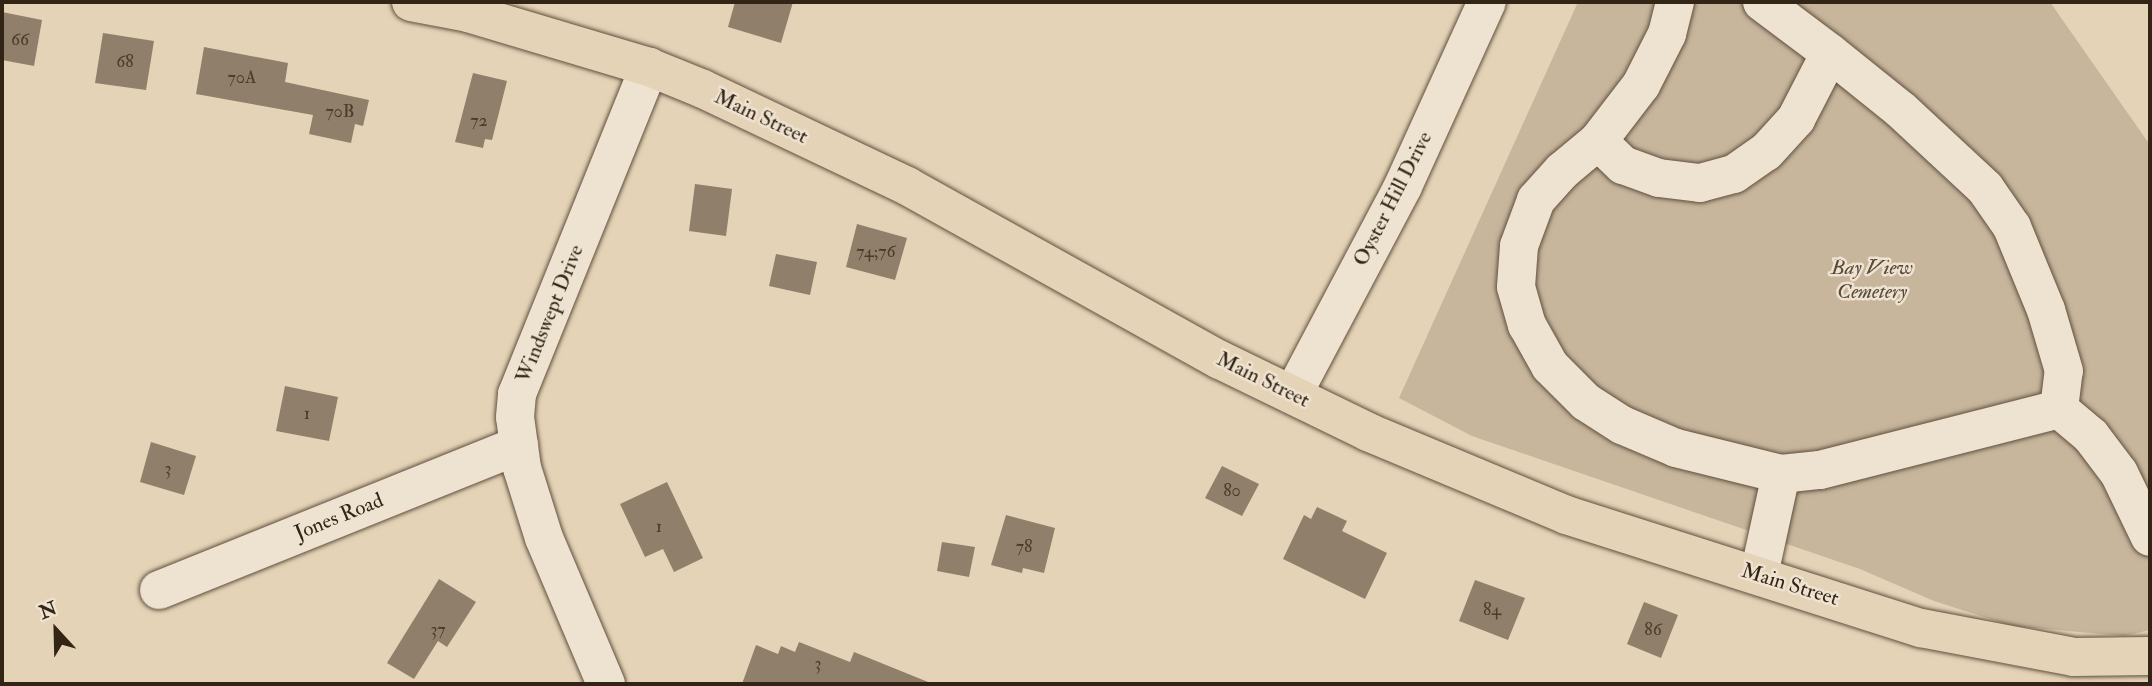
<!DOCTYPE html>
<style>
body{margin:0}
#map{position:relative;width:2152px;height:686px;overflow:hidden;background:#e5d3b7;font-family:"IM FELL Double Pica",serif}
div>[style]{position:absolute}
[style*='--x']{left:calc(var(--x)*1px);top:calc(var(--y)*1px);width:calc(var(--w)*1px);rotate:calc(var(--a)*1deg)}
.green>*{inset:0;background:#c7b59c}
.building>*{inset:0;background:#907f6a}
.roads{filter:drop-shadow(0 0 2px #60503e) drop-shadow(0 0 2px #60503e)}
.minor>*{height:38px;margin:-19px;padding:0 19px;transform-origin:19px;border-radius:19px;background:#eee2d0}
.major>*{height:38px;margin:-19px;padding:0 19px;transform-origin:19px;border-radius:19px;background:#e5d3b7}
span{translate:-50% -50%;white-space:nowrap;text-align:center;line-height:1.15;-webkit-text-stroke:5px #eee2d0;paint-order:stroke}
.number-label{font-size:18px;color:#4a3c2b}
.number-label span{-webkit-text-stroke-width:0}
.street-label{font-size:21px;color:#332516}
.park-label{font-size:21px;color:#584938;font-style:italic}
.frame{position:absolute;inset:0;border:4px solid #332516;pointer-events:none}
.north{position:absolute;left:21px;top:595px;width:70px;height:70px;-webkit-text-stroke:5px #eee2d0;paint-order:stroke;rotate:338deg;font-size:19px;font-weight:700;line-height:28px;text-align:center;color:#332516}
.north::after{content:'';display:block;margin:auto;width:24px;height:32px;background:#332516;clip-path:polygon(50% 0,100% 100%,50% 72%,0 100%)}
</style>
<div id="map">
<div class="green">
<i style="clip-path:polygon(1578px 2px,2050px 2px,2150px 145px,2150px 630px,2124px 636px,2012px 626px,1934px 601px,1860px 569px,1472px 436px,1399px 398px)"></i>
</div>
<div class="building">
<i style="clip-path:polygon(735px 2px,793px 2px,781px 43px,728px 27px)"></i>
<i style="clip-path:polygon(2px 12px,42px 20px,34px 66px,2px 60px)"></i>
<i style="clip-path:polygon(103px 33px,154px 41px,146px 90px,95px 83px)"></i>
<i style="clip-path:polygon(204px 47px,288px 63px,285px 82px,369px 100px,363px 126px,355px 124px,351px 143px,309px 134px,313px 115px,196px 94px)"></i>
<i style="clip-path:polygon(473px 73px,507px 81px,492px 140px,485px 139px,483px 148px,455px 142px)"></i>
<i style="clip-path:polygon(695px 184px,732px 189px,726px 236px,689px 231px)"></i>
<i style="clip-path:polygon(857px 224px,907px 238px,895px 280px,846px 267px)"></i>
<i style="clip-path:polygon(776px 254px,817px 262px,810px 295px,769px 286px)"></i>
<i style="clip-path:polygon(285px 386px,338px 397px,329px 441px,276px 431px)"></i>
<i style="clip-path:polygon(151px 442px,196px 456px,184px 495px,140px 482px)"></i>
<i style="clip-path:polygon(1222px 466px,1259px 484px,1242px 516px,1205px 498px)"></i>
<i style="clip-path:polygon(667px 482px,703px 558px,674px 572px,663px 549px,645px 557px,620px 504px)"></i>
<i style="clip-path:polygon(1317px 507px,1347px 521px,1342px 531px,1387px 553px,1365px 599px,1283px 559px,1304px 515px,1311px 519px)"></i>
<i style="clip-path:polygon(1006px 515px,1055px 528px,1044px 573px,1023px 568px,1022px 573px,991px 565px)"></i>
<i style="clip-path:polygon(942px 542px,975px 547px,969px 577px,937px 571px)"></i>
<i style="clip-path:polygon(439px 579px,476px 602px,447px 647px,438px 641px,414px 679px,387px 663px)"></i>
<i style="clip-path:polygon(1475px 580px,1525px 598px,1508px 640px,1459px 621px)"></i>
<i style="clip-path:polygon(1644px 602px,1678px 615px,1661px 658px,1627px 644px)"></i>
<i style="clip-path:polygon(799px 642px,850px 662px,854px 652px,933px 684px,742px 684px,756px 645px,778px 654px,781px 646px,795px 652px)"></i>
</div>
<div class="roads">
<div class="minor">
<i style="--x:1675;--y:2;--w:33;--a:104"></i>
<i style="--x:1667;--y:34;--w:57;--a:117"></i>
<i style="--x:1641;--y:85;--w:71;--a:127.5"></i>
<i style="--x:1598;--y:141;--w:47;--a:140.2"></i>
<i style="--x:1562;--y:171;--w:39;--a:132"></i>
<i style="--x:1536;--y:200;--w:49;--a:110.3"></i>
<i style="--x:1519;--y:246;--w:41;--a:94.2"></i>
<i style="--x:1516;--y:287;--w:40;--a:74"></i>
<i style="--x:1527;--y:325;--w:47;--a:60.7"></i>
<i style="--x:1550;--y:366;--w:51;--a:45"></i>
<i style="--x:1586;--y:402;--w:43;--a:32.6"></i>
<i style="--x:1622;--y:425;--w:59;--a:23.1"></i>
<i style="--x:1676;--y:448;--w:108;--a:13.9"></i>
<i style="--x:1781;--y:474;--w:103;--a:102.3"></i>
<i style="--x:1598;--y:141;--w:35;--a:44"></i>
<i style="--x:1623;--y:165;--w:38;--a:20"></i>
<i style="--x:1659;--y:178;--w:41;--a:7"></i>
<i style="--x:1700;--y:183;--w:35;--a:-15"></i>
<i style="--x:1734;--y:174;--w:39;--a:-35"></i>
<i style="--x:1766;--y:152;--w:45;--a:-47.7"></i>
<i style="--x:1796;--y:119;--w:74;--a:-62.7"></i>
<i style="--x:1830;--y:53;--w:85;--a:-143.1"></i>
<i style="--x:1293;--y:394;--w:235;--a:-62.1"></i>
<i style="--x:1403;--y:186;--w:202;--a:-65.5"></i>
<i style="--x:2059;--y:409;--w:42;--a:40.2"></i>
<i style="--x:2091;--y:436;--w:46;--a:52.9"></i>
<i style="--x:2119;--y:473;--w:71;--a:64.2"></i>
<i style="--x:1781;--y:474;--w:39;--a:-6"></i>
<i style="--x:1820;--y:470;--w:247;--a:-14.3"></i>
<i style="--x:2059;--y:409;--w:38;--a:-83"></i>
<i style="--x:2064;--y:371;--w:64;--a:-106.4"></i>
<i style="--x:2046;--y:310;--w:90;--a:-112.3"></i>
<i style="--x:2012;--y:227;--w:47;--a:-124.7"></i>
<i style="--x:1985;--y:188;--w:115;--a:-137.1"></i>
<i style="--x:1901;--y:110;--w:91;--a:-141.2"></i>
<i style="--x:159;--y:590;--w:388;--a:-21.9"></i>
<i style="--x:606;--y:684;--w:159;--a:-113"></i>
<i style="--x:544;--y:538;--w:73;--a:-107.4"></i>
<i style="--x:522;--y:468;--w:51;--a:-97.8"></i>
<i style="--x:515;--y:417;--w:23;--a:-85"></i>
<i style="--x:517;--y:394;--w:353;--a:-68"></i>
</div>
<div class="major">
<i style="--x:411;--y:2;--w:58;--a:10.9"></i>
<i style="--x:468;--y:13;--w:189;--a:16.6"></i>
<i style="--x:649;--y:67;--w:58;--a:22.2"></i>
<i style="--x:703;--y:89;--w:226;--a:25.4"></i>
<i style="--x:907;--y:186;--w:358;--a:29.1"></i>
<i style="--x:1220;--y:360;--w:165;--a:25.9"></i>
<i style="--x:1368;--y:432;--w:215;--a:22.7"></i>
<i style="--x:1566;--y:515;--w:373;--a:17.7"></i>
<i style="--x:1921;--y:628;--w:156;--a:10.7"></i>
<i style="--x:2074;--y:657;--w:76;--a:-0.8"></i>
</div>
</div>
<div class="number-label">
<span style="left:20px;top:40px">66</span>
<span style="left:125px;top:62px">68</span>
<span style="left:242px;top:78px">70A</span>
<span style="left:340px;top:112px">70B</span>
<span style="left:479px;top:121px">72</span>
<span style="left:876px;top:252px">74;76</span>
<span style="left:307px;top:414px">1</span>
<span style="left:168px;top:469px">3</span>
<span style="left:1232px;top:491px">80</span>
<span style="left:659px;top:527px">1</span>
<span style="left:1024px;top:547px">78</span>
<span style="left:1492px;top:610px">84</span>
<span style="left:438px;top:630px">37</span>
<span style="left:1653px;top:630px">86</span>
<span style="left:818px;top:664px">3</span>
</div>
<div class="street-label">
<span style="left:761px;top:117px;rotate:25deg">Main Street</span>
<span style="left:1393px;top:199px;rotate:-63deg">Oyster Hill Drive</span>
<span style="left:550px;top:314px;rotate:-68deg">Windswept Drive</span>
<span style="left:1263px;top:380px;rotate:26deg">Main Street</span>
<span style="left:339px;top:517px;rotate:-22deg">Jones Road</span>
<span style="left:1790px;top:585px;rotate:17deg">Main Street</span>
</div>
<div class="park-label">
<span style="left:1872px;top:280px">Bay View<br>Cemetery</span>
</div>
<div class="frame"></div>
<div class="north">N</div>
</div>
